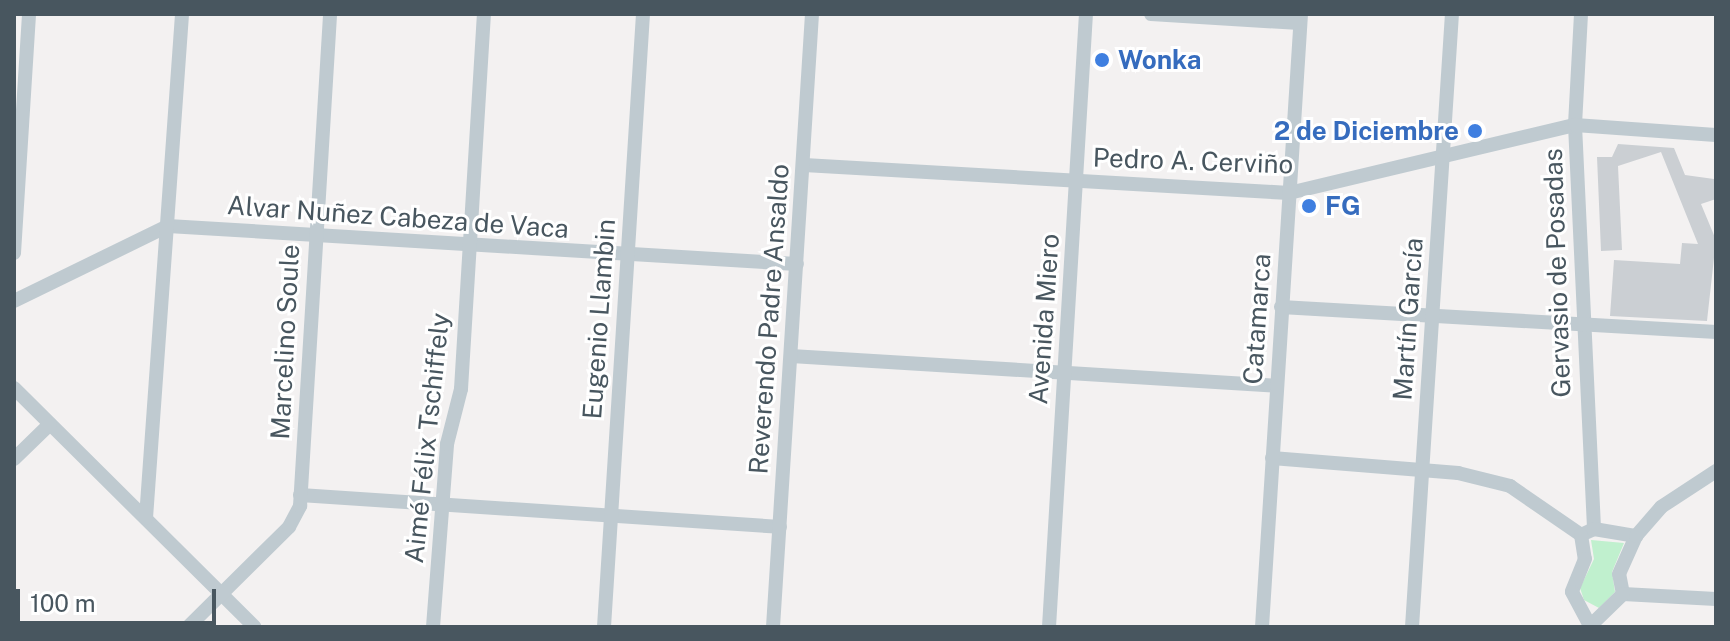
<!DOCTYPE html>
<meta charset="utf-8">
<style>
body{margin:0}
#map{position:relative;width:1730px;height:641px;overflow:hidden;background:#f3f1f1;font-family:"Public Sans",sans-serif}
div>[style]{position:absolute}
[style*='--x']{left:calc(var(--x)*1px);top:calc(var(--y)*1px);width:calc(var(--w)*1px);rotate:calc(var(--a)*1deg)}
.green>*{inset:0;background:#c0f0ce}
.building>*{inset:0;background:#cbcfd3}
.street>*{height:14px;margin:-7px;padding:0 7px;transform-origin:7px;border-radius:7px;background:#bfcad0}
.dots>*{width:22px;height:22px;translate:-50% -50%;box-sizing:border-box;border:4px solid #fff;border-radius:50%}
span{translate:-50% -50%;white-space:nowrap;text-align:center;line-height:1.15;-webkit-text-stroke:6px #fff;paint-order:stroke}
.shop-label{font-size:26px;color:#366cbe;font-weight:700}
.left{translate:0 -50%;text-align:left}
.right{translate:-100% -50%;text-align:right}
.street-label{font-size:26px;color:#48565f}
.frame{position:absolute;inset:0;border:16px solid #48565f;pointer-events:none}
.scale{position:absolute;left:16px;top:589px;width:200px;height:36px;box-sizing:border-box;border:4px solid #48565f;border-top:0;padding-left:10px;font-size:24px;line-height:28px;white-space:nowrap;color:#48565f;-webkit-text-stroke:6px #fff;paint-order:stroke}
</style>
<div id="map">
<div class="green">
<i style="clip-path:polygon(1591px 540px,1624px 543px,1612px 572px,1615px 592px,1599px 608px,1584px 600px,1580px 588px,1594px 559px)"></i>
</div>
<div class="building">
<i style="clip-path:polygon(1618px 144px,1674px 148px,1685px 175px,1714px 179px,1716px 199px,1701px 204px,1716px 240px,1707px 321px,1610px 316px,1614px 260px,1680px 264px,1682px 243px,1698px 244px,1661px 152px,1618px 166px,1622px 250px,1601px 251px,1597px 157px,1612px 157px)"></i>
</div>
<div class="street">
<i style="--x:1151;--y:14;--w:149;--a:3.5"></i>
<i style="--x:1581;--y:14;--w:111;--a:93.1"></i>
<i style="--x:1575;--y:125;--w:404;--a:87.3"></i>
<i style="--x:804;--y:165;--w:486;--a:3.3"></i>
<i style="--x:1289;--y:193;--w:294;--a:-13.4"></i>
<i style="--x:1575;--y:125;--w:141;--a:4.1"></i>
<i style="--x:14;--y:253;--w:239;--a:-86.4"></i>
<i style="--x:14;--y:301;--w:171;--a:-26"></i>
<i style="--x:168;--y:226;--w:630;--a:3.46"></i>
<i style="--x:1281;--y:307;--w:436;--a:3.3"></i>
<i style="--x:791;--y:356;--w:486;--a:3.5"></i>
<i style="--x:14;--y:388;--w:339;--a:44.8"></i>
<i style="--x:1272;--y:458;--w:187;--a:4.6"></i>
<i style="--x:1458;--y:473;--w:54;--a:14"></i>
<i style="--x:1510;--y:486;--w:86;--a:34.6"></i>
<i style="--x:1581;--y:535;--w:14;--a:-25"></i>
<i style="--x:1594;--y:529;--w:43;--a:9.5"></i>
<i style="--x:14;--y:459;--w:50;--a:-44.2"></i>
<i style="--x:300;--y:495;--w:481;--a:3.8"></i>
<i style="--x:146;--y:518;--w:505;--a:-85.91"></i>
<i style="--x:1581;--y:535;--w:24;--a:81"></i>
<i style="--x:1585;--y:559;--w:35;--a:112"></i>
<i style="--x:1572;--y:592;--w:40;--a:62"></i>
<i style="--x:1623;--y:594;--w:20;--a:-101"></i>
<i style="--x:1619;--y:574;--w:42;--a:-65.9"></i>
<i style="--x:1636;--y:536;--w:38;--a:-49"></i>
<i style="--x:1661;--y:507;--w:66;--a:-33.2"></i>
<i style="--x:1623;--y:594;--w:93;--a:3.1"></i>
<i style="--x:188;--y:627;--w:142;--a:-44.7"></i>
<i style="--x:289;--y:527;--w:24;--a:-62"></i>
<i style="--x:300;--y:506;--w:493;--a:-86.5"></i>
<i style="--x:433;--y:627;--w:184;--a:-85.6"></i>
<i style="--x:447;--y:444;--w:57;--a:-75.7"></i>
<i style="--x:461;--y:389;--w:376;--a:-86.5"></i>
<i style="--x:604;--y:627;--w:614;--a:-86.36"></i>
<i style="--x:773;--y:627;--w:614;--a:-86.36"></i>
<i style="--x:1049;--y:627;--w:614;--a:-86.55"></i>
<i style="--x:1262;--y:627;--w:614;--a:-86.36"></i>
<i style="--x:1412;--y:627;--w:614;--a:-86.27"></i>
<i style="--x:1589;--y:627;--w:47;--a:-44.1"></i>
</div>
<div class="dots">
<i style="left:1102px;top:60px;background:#3f7fe0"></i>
<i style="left:1475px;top:131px;background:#3f7fe0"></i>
<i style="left:1309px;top:206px;background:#3f7fe0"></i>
</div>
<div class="shop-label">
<span class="left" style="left:1118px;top:60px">Wonka</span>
<span class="right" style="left:1459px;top:131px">2 de Diciembre</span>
<span class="left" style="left:1325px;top:206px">FG</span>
</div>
<div class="street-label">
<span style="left:1193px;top:161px;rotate:2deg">Pedro A. Cerviño</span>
<span style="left:398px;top:217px;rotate:4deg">Alvar Nuñez Cabeza de Vaca</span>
<span style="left:1557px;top:273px;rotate:-92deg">Gervasio de Posadas</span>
<span style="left:599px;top:319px;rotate:-86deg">Eugenio Llambin</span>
<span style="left:769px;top:319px;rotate:-86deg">Reverendo Padre Ansaldo</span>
<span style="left:1044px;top:319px;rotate:-86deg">Avenida Miero</span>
<span style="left:1257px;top:319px;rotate:-86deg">Catamarca</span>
<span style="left:1408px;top:319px;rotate:-86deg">Martín García</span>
<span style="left:285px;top:342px;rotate:-87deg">Marcelino Soule</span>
<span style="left:427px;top:438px;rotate:-84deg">Aimé Félix Tschiffely</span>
</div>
<div class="frame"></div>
<div class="scale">100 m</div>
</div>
